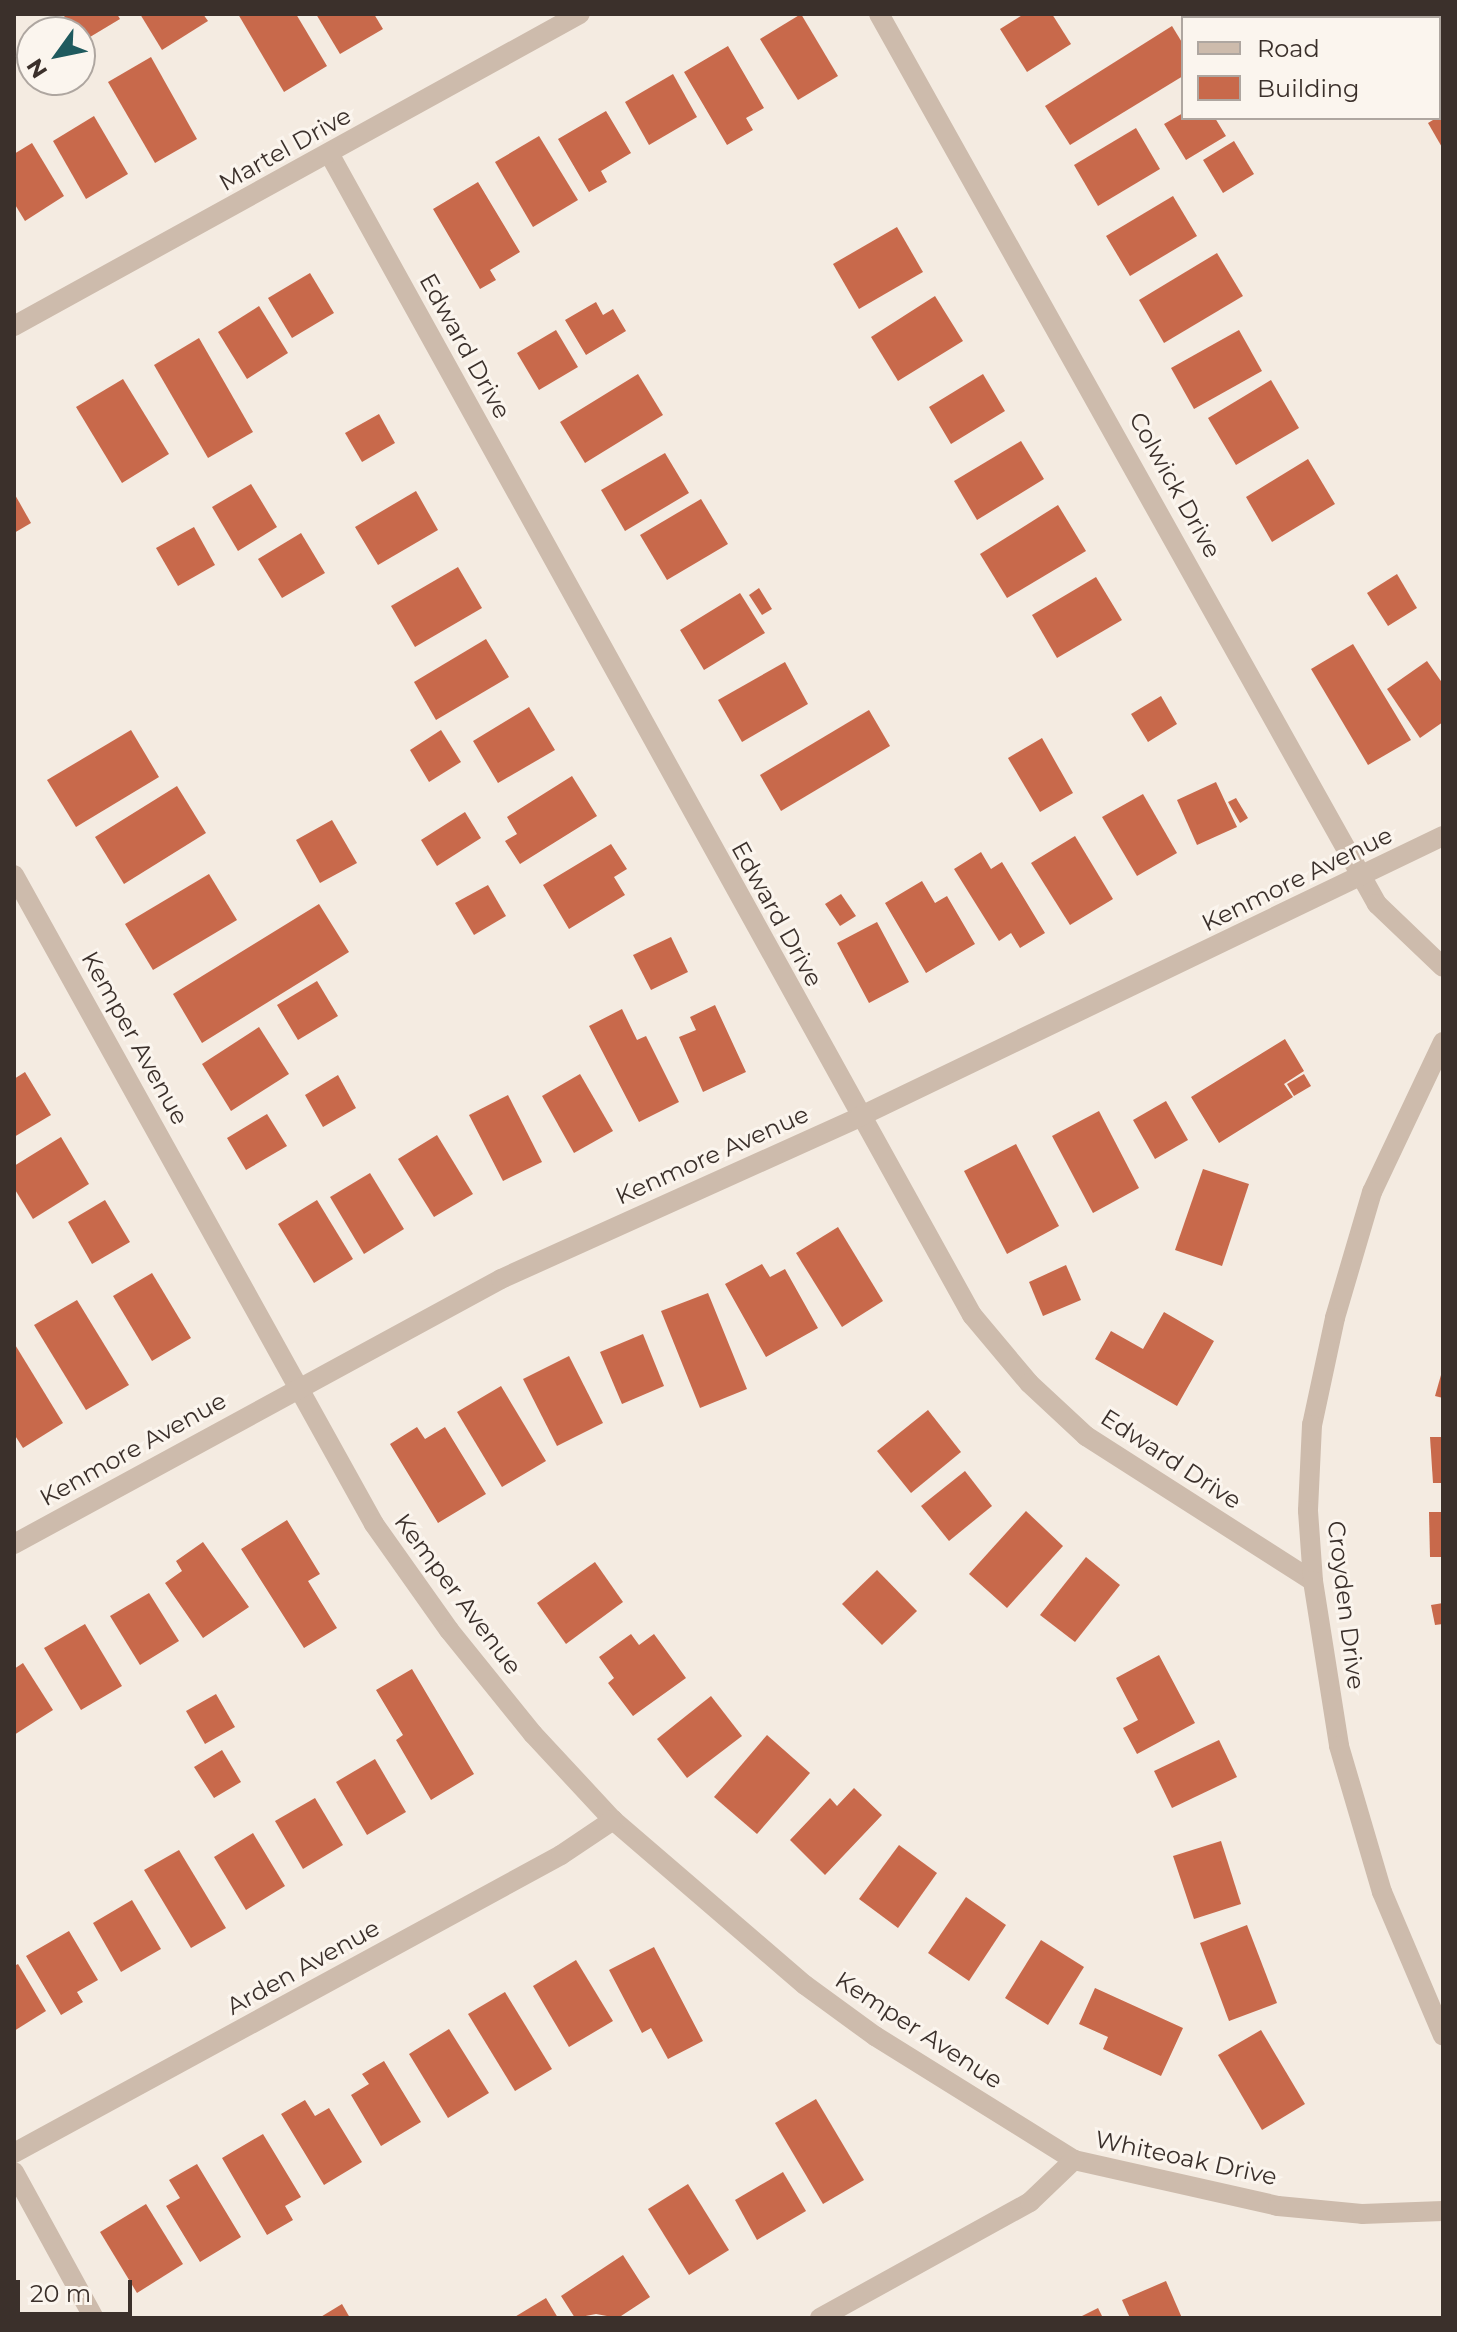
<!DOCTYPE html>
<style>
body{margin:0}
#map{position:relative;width:1457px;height:2332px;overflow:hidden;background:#f4ebe1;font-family:Montserrat,sans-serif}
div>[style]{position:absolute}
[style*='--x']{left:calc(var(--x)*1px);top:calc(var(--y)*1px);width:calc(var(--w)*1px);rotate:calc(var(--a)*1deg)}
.building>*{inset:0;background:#c8694b}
.street>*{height:20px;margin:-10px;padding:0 10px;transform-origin:10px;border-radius:10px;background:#cdbbac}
span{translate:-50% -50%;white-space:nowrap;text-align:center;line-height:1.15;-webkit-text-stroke:6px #fbf5ee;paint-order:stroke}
.street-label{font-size:24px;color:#3b302b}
.frame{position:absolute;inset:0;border:16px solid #3b302b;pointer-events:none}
.legend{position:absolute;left:1181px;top:16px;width:260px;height:104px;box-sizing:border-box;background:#fbf5ee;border:2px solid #aea6a0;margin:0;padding:10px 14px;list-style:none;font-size:24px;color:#3b302b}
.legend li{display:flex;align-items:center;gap:16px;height:40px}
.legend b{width:40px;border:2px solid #aea6a0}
.north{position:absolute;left:16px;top:16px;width:80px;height:80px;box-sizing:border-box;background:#fbf5ee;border:2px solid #aea6a0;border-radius:50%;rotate:237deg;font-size:22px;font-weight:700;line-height:32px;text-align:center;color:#3b302b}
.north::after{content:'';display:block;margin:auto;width:28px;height:36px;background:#1f5a5e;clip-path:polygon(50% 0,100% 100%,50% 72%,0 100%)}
.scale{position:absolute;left:16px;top:2280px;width:116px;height:36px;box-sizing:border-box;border:4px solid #3b302b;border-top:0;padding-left:10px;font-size:24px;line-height:28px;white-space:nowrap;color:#3b302b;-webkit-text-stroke:6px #fbf5ee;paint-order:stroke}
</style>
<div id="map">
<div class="building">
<i style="clip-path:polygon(63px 14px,117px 14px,120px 19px,80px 43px,80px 32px,73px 32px)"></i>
<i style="clip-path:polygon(140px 14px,203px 14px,208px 21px,162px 50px)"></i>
<i style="clip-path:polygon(238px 14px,296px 14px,327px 66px,284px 92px)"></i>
<i style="clip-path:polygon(316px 14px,374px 14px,383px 29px,340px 54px)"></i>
<i style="clip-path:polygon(801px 14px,838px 76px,798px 100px,760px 39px)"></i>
<i style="clip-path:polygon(1024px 14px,1052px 14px,1071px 44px,1027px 72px,1000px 29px)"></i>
<i style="clip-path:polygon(1389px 14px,1420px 14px,1413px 18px)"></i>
<i style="clip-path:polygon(1439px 25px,1443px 32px,1439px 79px)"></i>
<i style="clip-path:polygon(1172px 26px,1183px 44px,1183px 76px,1070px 145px,1045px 106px)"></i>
<i style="clip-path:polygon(728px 46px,764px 108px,746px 118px,753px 130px,727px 145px,684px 72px)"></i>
<i style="clip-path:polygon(151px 57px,197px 139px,155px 163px,108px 82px)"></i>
<i style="clip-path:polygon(673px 74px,697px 117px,649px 145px,625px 102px)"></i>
<i style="clip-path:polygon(606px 111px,631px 153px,601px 171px,607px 182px,589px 192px,558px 139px)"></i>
<i style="clip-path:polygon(1183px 113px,1183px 118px,1215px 118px,1226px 136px,1186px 160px,1164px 124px)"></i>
<i style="clip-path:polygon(1443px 114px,1443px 149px,1428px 123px)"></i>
<i style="clip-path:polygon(94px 116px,128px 174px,86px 199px,53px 141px)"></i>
<i style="clip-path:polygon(1136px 128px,1160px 169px,1098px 206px,1074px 165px)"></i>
<i style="clip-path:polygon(539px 136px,578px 200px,533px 227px,495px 162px)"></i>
<i style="clip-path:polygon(1234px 141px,1254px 174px,1223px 193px,1203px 160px)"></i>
<i style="clip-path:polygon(32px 143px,64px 196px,25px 221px,14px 203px,14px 154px)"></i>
<i style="clip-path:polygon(478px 182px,520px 252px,490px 270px,496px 280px,480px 289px,433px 209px)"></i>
<i style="clip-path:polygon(1173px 196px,1197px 236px,1130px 276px,1106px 236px)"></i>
<i style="clip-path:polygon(897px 227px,923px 272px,859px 309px,833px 264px)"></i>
<i style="clip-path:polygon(1217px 253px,1243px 296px,1164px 343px,1139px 300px)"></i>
<i style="clip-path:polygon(310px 273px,334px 313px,292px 338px,268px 298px)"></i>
<i style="clip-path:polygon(935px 296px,963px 341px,898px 381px,871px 337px)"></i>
<i style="clip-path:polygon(596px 302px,603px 315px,613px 309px,626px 331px,586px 355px,565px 320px)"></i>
<i style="clip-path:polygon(259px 306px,288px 353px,247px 379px,218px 332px)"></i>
<i style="clip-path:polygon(556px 330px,578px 367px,539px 390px,517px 353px)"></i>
<i style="clip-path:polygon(1239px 330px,1262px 371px,1194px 409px,1171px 368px)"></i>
<i style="clip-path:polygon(199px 338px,253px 432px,208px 458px,154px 365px)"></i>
<i style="clip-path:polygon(638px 374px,663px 415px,585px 463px,560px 422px)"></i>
<i style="clip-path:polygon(983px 374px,1005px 411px,951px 444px,929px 407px)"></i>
<i style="clip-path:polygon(123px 379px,169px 454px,122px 483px,76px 407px)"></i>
<i style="clip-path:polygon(1271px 380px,1299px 428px,1236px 465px,1208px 418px)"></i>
<i style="clip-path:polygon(379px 414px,395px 443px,362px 462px,345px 433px)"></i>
<i style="clip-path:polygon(1021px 441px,1044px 479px,977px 520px,954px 481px)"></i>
<i style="clip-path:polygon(665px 453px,689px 493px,625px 531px,601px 490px)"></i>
<i style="clip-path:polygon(1308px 459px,1335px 504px,1272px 542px,1246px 497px)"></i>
<i style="clip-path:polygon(251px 484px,277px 527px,238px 551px,212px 507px)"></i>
<i style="clip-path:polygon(416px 491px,438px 530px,378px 565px,355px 527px)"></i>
<i style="clip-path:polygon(14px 493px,31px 523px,14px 533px)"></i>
<i style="clip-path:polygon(701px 499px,728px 544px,667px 580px,640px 535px)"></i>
<i style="clip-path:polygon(1058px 505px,1086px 551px,1007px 598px,980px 554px)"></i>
<i style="clip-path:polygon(194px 527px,215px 565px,178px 586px,156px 548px)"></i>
<i style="clip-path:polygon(301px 533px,325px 573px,282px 598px,258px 559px)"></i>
<i style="clip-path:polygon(458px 567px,482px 608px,415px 647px,391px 606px)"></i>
<i style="clip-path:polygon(1397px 574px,1417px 608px,1388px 626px,1367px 593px)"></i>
<i style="clip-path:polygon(1096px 577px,1122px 620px,1057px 658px,1032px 615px)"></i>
<i style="clip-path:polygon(759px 588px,772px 609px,762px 615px,749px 595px)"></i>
<i style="clip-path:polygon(740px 593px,765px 633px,704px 670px,680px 630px)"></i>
<i style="clip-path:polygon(486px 639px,509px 677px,436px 720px,414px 682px)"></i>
<i style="clip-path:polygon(1353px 644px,1411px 740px,1368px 765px,1311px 669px)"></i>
<i style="clip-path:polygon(1427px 661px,1443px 684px,1443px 722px,1420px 738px,1387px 689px)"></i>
<i style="clip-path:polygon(785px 662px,808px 704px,742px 742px,718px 700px)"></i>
<i style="clip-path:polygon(1161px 696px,1177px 724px,1148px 742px,1131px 714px)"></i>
<i style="clip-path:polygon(529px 707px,555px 750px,498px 783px,473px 741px)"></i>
<i style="clip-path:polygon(869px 710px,890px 746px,781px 811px,760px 775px)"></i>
<i style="clip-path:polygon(131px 730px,159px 777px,76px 827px,47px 780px)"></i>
<i style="clip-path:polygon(441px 730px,461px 762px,429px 782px,410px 750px)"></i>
<i style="clip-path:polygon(1042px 738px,1073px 793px,1040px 812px,1008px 758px)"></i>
<i style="clip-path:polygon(572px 776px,597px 816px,520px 864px,505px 841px,517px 834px,507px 817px)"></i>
<i style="clip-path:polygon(1216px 782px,1237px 827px,1197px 845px,1177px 800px)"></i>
<i style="clip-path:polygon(177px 786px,206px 833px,124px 884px,95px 837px)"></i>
<i style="clip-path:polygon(1143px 794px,1177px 853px,1137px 876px,1102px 817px)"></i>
<i style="clip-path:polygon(1236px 798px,1248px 818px,1240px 823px,1228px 802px)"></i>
<i style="clip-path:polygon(465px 812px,481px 838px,437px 866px,421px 840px)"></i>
<i style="clip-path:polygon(332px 820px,357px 863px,320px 883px,296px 840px)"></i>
<i style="clip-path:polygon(1075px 836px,1113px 899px,1070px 925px,1031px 863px)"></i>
<i style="clip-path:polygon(611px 844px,627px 869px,614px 877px,625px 895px,569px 929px,543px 885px)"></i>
<i style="clip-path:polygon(981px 852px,991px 869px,1002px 862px,1045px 933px,1020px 948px,1011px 933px,999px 941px,954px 869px)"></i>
<i style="clip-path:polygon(209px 874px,237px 920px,153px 970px,125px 924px)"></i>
<i style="clip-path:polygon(922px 881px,935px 903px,947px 896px,975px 944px,926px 973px,885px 903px)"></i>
<i style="clip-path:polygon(488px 885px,506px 916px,474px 935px,455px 903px)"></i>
<i style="clip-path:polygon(841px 894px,856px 916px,840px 926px,825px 904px)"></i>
<i style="clip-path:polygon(319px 904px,349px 952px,202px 1043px,173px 994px)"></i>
<i style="clip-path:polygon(877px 922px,909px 982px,869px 1003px,837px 943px)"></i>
<i style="clip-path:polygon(671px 937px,688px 972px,651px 990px,633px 955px)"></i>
<i style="clip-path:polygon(317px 981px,338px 1016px,298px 1040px,277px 1005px)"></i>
<i style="clip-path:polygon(715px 1005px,746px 1072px,703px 1092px,679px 1037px,696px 1030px,690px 1017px)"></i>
<i style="clip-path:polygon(622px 1009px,637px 1040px,646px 1036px,679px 1102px,639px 1122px,589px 1026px)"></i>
<i style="clip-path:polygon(259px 1027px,289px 1074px,231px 1111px,202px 1064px)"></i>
<i style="clip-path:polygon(1285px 1039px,1304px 1071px,1284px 1084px,1293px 1097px,1219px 1143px,1191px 1097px)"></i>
<i style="clip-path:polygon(25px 1072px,51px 1115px,14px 1137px,14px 1079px)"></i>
<i style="clip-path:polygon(580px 1074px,613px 1131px,574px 1153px,542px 1096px)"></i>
<i style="clip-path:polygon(1304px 1074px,1311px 1086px,1294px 1096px,1287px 1084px)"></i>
<i style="clip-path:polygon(338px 1075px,356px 1108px,323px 1127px,305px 1095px)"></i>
<i style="clip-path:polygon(508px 1095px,542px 1162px,503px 1181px,469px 1115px)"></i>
<i style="clip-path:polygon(1166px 1101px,1188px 1140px,1155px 1159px,1133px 1120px)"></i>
<i style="clip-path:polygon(1099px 1111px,1139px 1188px,1093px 1213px,1052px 1136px)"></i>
<i style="clip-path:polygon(267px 1114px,287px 1146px,246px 1170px,227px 1138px)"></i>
<i style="clip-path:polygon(437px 1135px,473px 1194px,434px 1217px,398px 1159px)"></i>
<i style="clip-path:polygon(61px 1137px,89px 1184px,33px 1219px,14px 1188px,14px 1166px)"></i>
<i style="clip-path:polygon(1016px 1144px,1059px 1226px,1007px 1254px,964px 1171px)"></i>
<i style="clip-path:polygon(1203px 1169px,1249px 1184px,1222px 1266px,1175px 1250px)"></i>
<i style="clip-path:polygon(370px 1173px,404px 1229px,364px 1254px,330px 1197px)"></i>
<i style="clip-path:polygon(105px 1200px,130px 1242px,92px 1264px,68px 1222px)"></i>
<i style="clip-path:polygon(317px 1200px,353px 1259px,314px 1283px,278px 1224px)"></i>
<i style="clip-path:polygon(838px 1227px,883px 1301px,842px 1327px,796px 1253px)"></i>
<i style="clip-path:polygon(762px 1264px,770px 1277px,785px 1269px,818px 1328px,766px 1357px,725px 1284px)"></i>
<i style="clip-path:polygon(1066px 1265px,1081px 1300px,1043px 1316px,1029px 1282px)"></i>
<i style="clip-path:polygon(152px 1273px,191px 1338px,152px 1361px,113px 1296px)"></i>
<i style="clip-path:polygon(708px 1293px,747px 1389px,700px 1408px,661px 1311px)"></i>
<i style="clip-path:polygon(77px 1300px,129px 1385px,86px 1410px,34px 1325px)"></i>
<i style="clip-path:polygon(1164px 1312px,1214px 1341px,1177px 1406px,1095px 1359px,1111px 1331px,1143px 1349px)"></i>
<i style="clip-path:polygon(643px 1334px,664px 1386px,622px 1404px,600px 1352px)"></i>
<i style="clip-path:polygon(14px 1343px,63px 1423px,23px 1448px,14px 1434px)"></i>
<i style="clip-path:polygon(569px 1356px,603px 1423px,557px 1446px,523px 1379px)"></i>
<i style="clip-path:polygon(1443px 1368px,1443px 1398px,1435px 1396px)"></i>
<i style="clip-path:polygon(501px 1386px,546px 1461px,502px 1487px,457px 1412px)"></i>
<i style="clip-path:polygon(928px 1410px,961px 1452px,911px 1493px,877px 1451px)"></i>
<i style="clip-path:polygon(417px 1427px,425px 1439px,445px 1427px,486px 1494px,438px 1523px,390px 1444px)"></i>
<i style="clip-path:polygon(1430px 1437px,1443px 1437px,1443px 1483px,1433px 1483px)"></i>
<i style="clip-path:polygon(965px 1471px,992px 1506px,949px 1541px,921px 1506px)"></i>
<i style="clip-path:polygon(1026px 1511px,1063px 1546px,1007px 1608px,969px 1574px)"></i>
<i style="clip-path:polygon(1429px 1512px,1443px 1512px,1443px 1557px,1430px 1557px)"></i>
<i style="clip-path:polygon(287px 1520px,320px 1574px,308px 1581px,337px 1628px,304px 1648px,241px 1549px)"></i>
<i style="clip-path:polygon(203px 1542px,249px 1607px,203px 1638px,165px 1583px,182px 1571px,176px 1561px)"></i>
<i style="clip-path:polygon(1086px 1557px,1120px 1585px,1075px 1642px,1040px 1615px)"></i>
<i style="clip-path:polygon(595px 1562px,623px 1602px,566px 1644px,537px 1603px)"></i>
<i style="clip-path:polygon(877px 1570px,917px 1611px,882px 1645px,842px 1604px)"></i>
<i style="clip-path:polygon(149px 1593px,179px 1641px,140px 1665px,110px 1616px)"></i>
<i style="clip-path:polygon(1443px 1603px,1443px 1624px,1435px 1625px,1431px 1605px)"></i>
<i style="clip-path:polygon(85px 1624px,122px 1686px,81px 1710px,44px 1648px)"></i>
<i style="clip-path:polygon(631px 1634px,639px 1645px,654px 1634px,686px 1678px,633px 1716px,608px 1683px,614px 1678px,599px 1657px)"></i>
<i style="clip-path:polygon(1159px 1655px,1195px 1723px,1137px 1754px,1123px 1728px,1138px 1720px,1116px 1678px)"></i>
<i style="clip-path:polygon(23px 1663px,53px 1710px,14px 1735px,14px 1669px)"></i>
<i style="clip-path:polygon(412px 1669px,474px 1774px,431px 1800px,396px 1740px,403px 1735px,376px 1690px)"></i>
<i style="clip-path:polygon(216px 1694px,235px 1727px,205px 1744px,186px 1711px)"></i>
<i style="clip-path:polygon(711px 1696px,742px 1736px,687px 1778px,657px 1739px)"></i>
<i style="clip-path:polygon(767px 1735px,810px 1773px,757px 1834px,714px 1797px)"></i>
<i style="clip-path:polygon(1219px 1740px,1237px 1777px,1172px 1808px,1154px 1771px)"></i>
<i style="clip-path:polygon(222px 1750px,241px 1782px,214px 1798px,194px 1767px)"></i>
<i style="clip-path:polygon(375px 1759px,406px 1812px,367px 1835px,336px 1782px)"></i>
<i style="clip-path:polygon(854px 1788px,882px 1815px,825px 1875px,790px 1840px,830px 1798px,837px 1806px)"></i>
<i style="clip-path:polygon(315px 1798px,343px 1845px,303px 1869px,275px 1821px)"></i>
<i style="clip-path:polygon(253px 1833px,285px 1886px,246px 1910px,214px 1857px)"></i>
<i style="clip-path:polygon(1221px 1841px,1241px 1904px,1194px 1919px,1173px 1856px)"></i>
<i style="clip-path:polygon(899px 1845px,937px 1873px,898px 1928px,859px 1899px)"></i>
<i style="clip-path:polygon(179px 1850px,226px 1928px,191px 1948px,144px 1870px)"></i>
<i style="clip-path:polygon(966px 1897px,1006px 1925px,969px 1981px,928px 1953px)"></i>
<i style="clip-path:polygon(132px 1900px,161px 1949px,121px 1972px,93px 1923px)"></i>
<i style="clip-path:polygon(1247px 1925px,1277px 2003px,1229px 2021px,1200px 1943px)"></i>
<i style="clip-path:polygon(69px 1931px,98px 1980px,77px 1992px,83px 2002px,61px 2015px,26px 1956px)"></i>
<i style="clip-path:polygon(1041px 1940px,1084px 1967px,1048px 2025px,1005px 1998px)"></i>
<i style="clip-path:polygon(654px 1947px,703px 2041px,668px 2059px,651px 2028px,642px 2033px,609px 1970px)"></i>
<i style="clip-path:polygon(576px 1960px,613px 2021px,569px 2047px,533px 1986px)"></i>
<i style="clip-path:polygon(18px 1964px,46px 2011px,14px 2031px,14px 1966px)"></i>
<i style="clip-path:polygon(1095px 1988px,1183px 2028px,1161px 2076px,1103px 2049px,1108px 2037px,1079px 2024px)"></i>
<i style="clip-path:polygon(505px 1992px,552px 2069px,515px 2091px,468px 2014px)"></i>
<i style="clip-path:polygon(449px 2029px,489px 2093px,448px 2118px,409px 2054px)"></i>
<i style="clip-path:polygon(1261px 2030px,1305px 2104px,1262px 2130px,1218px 2055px)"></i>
<i style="clip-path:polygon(384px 2061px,421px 2122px,381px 2146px,351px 2095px,369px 2084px,362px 2074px)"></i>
<i style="clip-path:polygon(816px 2099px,864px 2180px,823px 2204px,775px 2123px)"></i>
<i style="clip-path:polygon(305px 2100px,315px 2116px,329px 2108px,362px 2162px,324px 2185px,281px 2114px)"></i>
<i style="clip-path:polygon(263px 2134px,301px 2197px,285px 2206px,293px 2220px,267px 2235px,222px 2158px)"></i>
<i style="clip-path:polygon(197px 2164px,241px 2237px,200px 2262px,166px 2206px,180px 2198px,169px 2180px)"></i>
<i style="clip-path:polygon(783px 2172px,806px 2211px,757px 2240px,735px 2200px)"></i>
<i style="clip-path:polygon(688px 2184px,729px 2250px,689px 2275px,648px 2209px)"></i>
<i style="clip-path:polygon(146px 2204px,183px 2264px,137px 2293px,100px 2232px)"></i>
<i style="clip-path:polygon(623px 2255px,650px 2297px,618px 2318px,596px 2314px,575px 2318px,561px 2296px)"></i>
<i style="clip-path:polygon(1166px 2281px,1182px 2318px,1130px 2318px,1122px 2300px)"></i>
<i style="clip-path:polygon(546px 2298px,558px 2318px,513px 2318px)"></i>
<i style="clip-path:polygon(342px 2304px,350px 2318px,319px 2318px)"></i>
<i style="clip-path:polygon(1098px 2308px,1103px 2318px,1078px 2318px)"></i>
</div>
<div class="street">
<i style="--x:879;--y:14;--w:1020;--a:60.77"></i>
<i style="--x:1377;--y:904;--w:91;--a:43.7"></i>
<i style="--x:330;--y:155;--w:1326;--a:61.04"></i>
<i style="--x:972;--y:1315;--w:89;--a:50"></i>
<i style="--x:1029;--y:1383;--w:78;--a:42.9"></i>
<i style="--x:1086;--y:1436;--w:269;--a:32.6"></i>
<i style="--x:14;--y:326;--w:646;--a:-28.87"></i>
<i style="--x:14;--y:875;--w:742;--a:60.98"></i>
<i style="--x:374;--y:1524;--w:130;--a:54.7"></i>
<i style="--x:449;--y:1630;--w:134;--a:51.1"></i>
<i style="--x:533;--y:1734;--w:117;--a:47.1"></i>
<i style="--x:613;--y:1820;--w:253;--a:40.7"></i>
<i style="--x:805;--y:1985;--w:87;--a:36.1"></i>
<i style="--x:875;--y:2036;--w:234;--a:31.9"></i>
<i style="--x:1074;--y:2160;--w:209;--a:12.7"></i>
<i style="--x:1278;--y:2206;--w:84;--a:5.4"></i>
<i style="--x:1362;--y:2214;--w:81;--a:-2.1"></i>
<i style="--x:1443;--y:1042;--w:166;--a:115.3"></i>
<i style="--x:1372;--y:1192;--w:131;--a:106.4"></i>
<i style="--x:1335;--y:1318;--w:109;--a:102.1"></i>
<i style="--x:1312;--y:1425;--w:86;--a:92.7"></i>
<i style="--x:1308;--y:1511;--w:70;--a:85.9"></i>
<i style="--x:1313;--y:1581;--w:167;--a:81"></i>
<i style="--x:1339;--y:1746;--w:152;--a:73.6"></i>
<i style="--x:1382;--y:1892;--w:156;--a:67"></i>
<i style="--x:14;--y:1544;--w:554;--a:-28.55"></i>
<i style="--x:501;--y:1279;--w:393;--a:-24.3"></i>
<i style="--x:859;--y:1117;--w:648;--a:-25.7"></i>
<i style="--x:14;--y:2153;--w:623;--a:-28.58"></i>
<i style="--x:561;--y:1855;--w:63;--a:-33.9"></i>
<i style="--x:14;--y:2172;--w:166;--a:61.3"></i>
<i style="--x:820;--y:2318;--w:240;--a:-28.9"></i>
<i style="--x:1030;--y:2202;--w:61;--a:-43.7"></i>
</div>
<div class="street-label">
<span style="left:285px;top:149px;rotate:-29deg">Martel Drive</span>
<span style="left:465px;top:346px;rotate:61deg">Edward Drive</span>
<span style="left:1175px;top:485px;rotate:61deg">Colwick Drive</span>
<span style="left:1297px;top:879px;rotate:-26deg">Kenmore Avenue</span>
<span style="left:777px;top:914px;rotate:61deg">Edward Drive</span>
<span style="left:135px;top:1038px;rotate:61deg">Kemper Avenue</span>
<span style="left:712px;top:1155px;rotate:-24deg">Kenmore Avenue</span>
<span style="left:133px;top:1449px;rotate:-29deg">Kenmore Avenue</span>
<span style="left:1171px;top:1459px;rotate:33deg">Edward Drive</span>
<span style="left:458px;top:1594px;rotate:53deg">Kemper Avenue</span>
<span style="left:1346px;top:1605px;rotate:83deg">Croyden Drive</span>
<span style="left:303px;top:1967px;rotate:-29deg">Arden Avenue</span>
<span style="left:919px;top:2030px;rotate:33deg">Kemper Avenue</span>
<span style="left:1186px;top:2158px;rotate:12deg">Whiteoak Drive</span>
</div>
<div class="frame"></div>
<ul class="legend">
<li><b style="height:10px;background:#cdbbac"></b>Road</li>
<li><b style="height:22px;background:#c8694b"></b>Building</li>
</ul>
<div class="north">N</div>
<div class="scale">20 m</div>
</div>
